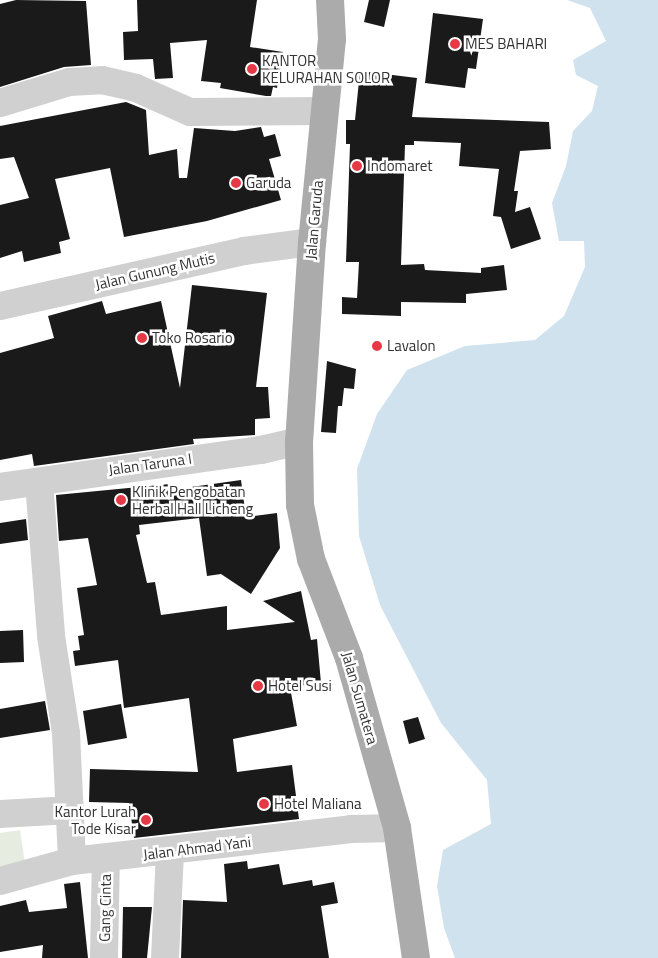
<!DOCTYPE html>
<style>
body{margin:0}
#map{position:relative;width:658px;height:958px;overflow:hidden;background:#fff;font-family:"Titillium Web",sans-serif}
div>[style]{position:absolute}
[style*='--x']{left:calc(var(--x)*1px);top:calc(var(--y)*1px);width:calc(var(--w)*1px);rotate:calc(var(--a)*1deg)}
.green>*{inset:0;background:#e6ecdf}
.water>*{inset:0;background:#cfe2ee}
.building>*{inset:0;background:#1a1a1a}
.minor>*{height:28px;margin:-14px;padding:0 14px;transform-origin:14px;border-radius:14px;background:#d0d0d0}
.major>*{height:28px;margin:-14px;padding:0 14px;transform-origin:14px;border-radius:14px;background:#ababab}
.dots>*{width:14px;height:14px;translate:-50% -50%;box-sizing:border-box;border:2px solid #fff;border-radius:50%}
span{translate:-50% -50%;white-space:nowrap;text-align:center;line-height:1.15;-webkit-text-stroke:5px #fff;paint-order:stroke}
.poi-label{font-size:15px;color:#333}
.left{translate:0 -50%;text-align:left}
.right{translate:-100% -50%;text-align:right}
.street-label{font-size:15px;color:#333}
</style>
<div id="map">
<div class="green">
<i style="clip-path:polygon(20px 830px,25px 864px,0 868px,0 833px)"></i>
</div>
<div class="water">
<i style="clip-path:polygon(567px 0,658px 0,658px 958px,455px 958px,444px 928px,437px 886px,443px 850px,491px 824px,487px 780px,441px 723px,380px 605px,359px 536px,357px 469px,377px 414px,407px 370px,465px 346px,535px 340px,564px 316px,585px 267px,584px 241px,559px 241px,552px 203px,566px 166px,573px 131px,592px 111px,598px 86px,576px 75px,573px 60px,606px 41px,590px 8px)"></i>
</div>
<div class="building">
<i style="clip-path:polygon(16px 0,86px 1px,91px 65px,64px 67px,0 87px,0 4px)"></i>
<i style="clip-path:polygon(137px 0,257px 0,250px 47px,283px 52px,277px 88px,273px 87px,271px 96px,266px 96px,220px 88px,221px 83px,201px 81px,207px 40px,170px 43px,173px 78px,155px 79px,153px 59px,124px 60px,123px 32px,138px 31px)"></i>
<i style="clip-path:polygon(369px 0,390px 0,384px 27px,364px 22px)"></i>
<i style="clip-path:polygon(433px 13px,483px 19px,476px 69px,468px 68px,465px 88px,425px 83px)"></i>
<i style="clip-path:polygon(360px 71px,417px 78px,412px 117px,549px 122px,551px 149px,520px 151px,514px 191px,518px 191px,515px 212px,530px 207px,541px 239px,511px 249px,501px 217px,493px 216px,499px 169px,459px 166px,461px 143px,414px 141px,414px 145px,405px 145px,401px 265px,424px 264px,425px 270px,481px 273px,481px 268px,504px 265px,507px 290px,466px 294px,466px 303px,401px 302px,401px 316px,342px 314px,342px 297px,357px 298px,359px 262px,346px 262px,350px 144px,346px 144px,346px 120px,355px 120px)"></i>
<i style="clip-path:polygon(126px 102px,146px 110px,149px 155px,177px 149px,179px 178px,187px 178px,194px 128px,235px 131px,261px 127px,264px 137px,275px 134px,281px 156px,269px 159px,281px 200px,207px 221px,124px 237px,110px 168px,55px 179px,70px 239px,59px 242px,61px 253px,24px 262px,22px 251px,0 258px,0 205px,29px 198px,14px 157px,0 159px,0 126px)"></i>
<i style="clip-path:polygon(192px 285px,267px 293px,256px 387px,268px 387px,270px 418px,255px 419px,255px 435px,193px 439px,194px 444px,34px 466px,32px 454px,0 460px,0 353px,54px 338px,48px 316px,102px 301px,106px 314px,161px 301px,180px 388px)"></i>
<i style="clip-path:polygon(327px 361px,356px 369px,354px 389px,344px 388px,342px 406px,338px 406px,336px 433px,321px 432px)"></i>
<i style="clip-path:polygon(241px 480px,246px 517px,277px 513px,280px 548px,251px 594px,221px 574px,207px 576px,199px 518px,139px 525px,140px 534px,136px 535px,147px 583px,155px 582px,161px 615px,227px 606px,227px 630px,295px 622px,263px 601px,301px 591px,311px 640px,317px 639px,321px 683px,290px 687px,297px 726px,233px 739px,237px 772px,292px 765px,299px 819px,134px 838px,129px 803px,89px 802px,90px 769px,198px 772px,189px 698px,124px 708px,118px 660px,75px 666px,73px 651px,80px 650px,78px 636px,84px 635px,77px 588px,97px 585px,88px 538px,59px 541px,56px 495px,170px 484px,170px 490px)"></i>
<i style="clip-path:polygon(26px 519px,28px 540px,0 544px,0 523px)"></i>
<i style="clip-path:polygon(23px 630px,24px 662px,0 663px,0 631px)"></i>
<i style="clip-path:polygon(45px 701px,50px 730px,0 738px,0 709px)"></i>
<i style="clip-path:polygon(121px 704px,127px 738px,88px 745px,83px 711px)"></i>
<i style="clip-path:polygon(418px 717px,425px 739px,409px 744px,403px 721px)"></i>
<i style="clip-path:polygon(247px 861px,248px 869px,279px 864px,283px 885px,312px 880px,313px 886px,334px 882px,338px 903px,321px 906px,329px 958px,181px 958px,183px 900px,227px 902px,224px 864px)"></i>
<i style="clip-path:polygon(80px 882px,88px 958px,42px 958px,43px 945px,0 952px,0 906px,26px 900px,29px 912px,67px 908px,64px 884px)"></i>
<i style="clip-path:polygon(123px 907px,152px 907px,147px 958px,122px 958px)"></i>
</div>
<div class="minor">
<i style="--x:0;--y:103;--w:72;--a:-16.9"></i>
<i style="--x:69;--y:82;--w:33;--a:-3"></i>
<i style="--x:102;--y:80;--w:35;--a:13"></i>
<i style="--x:136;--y:88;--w:59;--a:24"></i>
<i style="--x:190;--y:112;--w:134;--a:-0.4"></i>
<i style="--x:0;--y:306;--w:250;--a:-12.7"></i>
<i style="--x:244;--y:251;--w:69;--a:-7.5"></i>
<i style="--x:39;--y:482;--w:154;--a:85.5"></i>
<i style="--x:51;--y:636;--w:98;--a:81.2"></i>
<i style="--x:66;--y:733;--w:128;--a:87.3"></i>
<i style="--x:0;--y:487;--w:264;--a:-8.1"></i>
<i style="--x:261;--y:450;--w:39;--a:-13"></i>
<i style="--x:0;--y:814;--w:71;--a:-3.2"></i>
<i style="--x:0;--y:881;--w:75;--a:-15.5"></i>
<i style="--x:72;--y:861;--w:281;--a:-6.5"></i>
<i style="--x:351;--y:829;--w:46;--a:-1.2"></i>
<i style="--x:104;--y:958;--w:100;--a:-88.9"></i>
<i style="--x:165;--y:958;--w:106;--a:-87.3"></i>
</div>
<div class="major">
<i style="--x:330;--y:0;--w:39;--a:87"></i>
<i style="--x:332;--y:39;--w:204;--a:95.6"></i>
<i style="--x:312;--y:242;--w:199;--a:93.7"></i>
<i style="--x:299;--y:441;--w:64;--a:89.1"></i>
<i style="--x:300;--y:505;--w:55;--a:78.5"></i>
<i style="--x:311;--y:559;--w:106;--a:69"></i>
<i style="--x:349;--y:658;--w:177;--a:74.2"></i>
<i style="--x:397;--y:828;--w:131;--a:81.7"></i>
</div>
<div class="dots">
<i style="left:455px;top:44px;background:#e63946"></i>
<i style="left:252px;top:69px;background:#e63946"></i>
<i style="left:357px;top:166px;background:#e63946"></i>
<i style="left:236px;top:183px;background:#e63946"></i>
<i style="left:142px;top:338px;background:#e63946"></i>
<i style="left:377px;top:346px;background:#e63946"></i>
<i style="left:121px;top:500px;background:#e63946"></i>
<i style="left:258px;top:686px;background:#e63946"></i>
<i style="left:264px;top:804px;background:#e63946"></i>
<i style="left:146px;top:820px;background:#e63946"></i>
</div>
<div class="poi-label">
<span class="left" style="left:465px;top:44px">MES BAHARI</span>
<span class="left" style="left:262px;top:69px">KANTOR<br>KELURAHAN SOLOR</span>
<span class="left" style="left:367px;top:166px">Indomaret</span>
<span class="left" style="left:246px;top:183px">Garuda</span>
<span class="left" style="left:152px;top:338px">Toko Rosario</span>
<span class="left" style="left:387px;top:346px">Lavalon</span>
<span class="left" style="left:132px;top:500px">Klinik Pengobatan<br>Herbal Hall Licheng</span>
<span class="left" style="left:268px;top:686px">Hotel Susi</span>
<span class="left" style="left:274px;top:804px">Hotel Maliana</span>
<span class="right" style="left:136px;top:820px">Kantor Lurah<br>Tode Kisar</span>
</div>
<div class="street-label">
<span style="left:314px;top:220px;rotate:-85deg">Jalan Garuda</span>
<span style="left:155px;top:271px;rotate:-13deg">Jalan Gunung Mutis</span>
<span style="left:150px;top:464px;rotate:-8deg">Jalan Taruna I</span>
<span style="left:360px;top:698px;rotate:74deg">Jalan Sumatera</span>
<span style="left:197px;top:848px;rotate:-7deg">Jalan Ahmad Yani</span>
<span style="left:105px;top:908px;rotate:-89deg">Gang Cinta</span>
</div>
</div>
